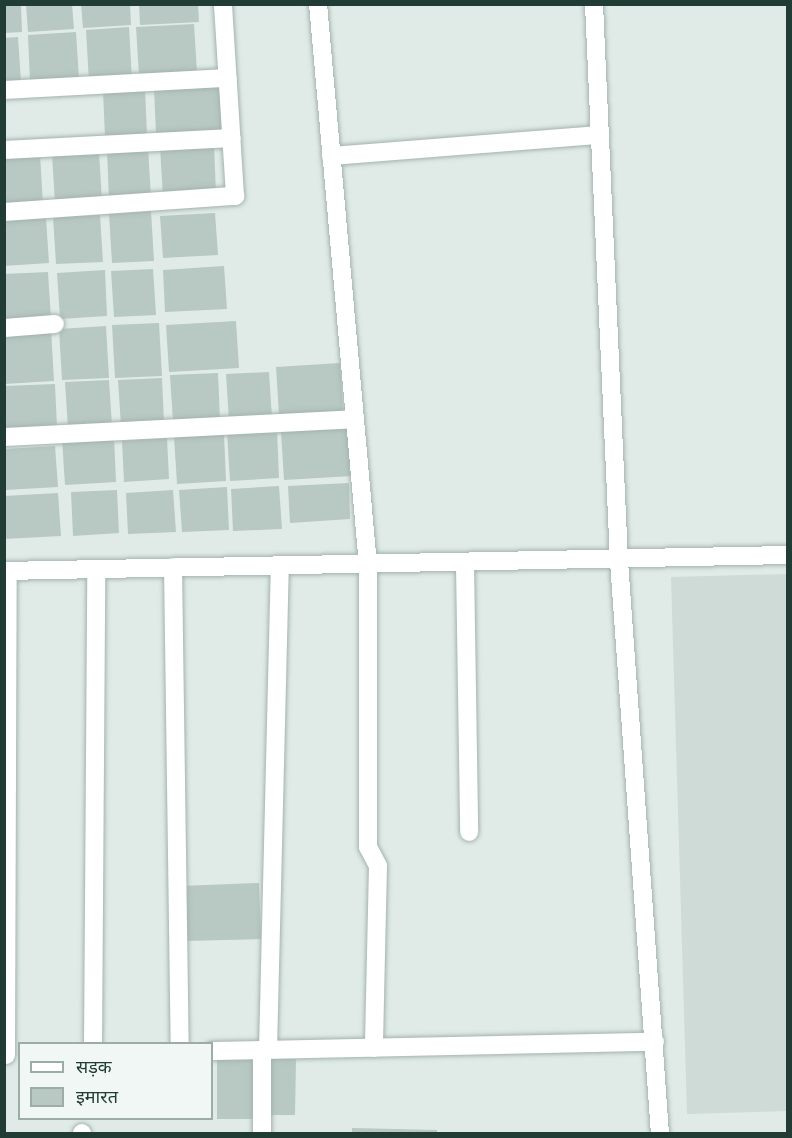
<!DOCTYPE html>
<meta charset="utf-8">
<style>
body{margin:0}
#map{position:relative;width:792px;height:1138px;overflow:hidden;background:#e0ebe7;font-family:"PT Sans","Noto Sans Devanagari",sans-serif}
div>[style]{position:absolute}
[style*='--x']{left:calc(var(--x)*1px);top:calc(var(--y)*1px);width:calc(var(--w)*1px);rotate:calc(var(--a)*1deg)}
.built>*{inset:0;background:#cedbd6}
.building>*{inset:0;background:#b8c8c3}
.roads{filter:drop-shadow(0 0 2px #a3b3ae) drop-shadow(0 0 2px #a3b3ae)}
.minor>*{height:18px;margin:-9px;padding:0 9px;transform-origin:9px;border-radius:9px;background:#fff}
.tertiary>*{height:18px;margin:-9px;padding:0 9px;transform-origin:9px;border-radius:9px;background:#fff}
span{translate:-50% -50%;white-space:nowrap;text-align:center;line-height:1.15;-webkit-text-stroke:5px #f0f7f4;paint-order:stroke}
.frame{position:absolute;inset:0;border:6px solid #213b35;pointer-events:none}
.legend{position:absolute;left:18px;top:1042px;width:195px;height:78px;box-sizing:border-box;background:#f0f7f4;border:2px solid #9daca8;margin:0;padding:8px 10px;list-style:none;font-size:18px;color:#213b35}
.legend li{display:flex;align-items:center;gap:12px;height:30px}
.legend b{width:30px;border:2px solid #9daca8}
</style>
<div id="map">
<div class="built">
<i style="clip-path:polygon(787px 574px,787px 1111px,687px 1114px,671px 577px)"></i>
</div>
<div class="building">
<i style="clip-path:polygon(4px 4px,21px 4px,22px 32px,4px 33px)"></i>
<i style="clip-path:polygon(26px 4px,72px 4px,74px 29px,28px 32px)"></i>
<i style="clip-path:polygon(81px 4px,130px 4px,131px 25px,83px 28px)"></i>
<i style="clip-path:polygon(139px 4px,198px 4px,199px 22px,140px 25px)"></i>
<i style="clip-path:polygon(194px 24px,197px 72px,139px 75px,136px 27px)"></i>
<i style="clip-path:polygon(129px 27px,132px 80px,89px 82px,86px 30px)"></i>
<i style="clip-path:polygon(76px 32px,79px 79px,30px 82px,28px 35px)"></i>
<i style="clip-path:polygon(18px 37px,21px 82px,4px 83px,4px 38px)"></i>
<i style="clip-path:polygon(221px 85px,224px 131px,156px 134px,154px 89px)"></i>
<i style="clip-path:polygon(145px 89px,147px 135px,105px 137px,103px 92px)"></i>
<i style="clip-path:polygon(214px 144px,216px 194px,163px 197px,160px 147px)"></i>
<i style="clip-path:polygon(148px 148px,151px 198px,109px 200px,107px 150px)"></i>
<i style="clip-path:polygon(99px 152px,102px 201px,55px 203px,52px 155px)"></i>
<i style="clip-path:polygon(40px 153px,43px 205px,4px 207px,4px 155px)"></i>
<i style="clip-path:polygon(151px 211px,154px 261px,112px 263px,109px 214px)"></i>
<i style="clip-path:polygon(215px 213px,218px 255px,163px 258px,160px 216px)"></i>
<i style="clip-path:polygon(100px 215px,103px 262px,56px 264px,53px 217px)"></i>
<i style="clip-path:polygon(46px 218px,49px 263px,4px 266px,4px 220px)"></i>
<i style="clip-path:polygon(224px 266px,227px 309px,165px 312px,163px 270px)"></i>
<i style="clip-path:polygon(153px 269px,156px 315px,114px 317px,111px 271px)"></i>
<i style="clip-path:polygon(105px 270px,107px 316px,60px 319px,57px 273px)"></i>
<i style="clip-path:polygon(48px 272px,51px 319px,4px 322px,4px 274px)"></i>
<i style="clip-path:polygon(236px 321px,239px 368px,169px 372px,166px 325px)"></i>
<i style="clip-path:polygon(159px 323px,162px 376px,115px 378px,112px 325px)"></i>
<i style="clip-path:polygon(106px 326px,109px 378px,62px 380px,59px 329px)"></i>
<i style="clip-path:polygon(51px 329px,54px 381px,4px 384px,4px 332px)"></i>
<i style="clip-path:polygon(340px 363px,343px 412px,279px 415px,276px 367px)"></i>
<i style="clip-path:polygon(269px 372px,272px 418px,229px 421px,226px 374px)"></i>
<i style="clip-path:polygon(218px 373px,220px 420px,173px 422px,170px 375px)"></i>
<i style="clip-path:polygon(162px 378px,164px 423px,121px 426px,118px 380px)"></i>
<i style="clip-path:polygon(109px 380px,112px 426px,68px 429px,65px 382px)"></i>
<i style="clip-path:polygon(55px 384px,57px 427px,4px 430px,4px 386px)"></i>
<i style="clip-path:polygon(349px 428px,352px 476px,284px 480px,281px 432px)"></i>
<i style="clip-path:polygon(277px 429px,279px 478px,230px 481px,227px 432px)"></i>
<i style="clip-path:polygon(224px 434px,226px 481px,177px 484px,174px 437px)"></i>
<i style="clip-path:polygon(114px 437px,116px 482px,65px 485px,62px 439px)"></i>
<i style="clip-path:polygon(167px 438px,169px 479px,124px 482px,122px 441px)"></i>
<i style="clip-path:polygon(55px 446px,58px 487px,5px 490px,5px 449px)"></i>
<i style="clip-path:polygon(349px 483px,350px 519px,290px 523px,288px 486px)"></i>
<i style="clip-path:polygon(279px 486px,282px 529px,233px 531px,231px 489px)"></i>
<i style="clip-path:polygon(227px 487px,229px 530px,182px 532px,179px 490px)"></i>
<i style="clip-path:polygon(117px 490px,119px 533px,73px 536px,71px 492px)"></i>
<i style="clip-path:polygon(173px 490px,176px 532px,128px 534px,126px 493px)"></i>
<i style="clip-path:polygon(58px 493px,61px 536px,4px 539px,4px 496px)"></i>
<i style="clip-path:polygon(259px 883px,261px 939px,183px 941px,181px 886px)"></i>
<i style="clip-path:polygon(266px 1058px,296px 1059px,295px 1115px,265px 1115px)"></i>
<i style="clip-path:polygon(217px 1060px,260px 1060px,260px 1119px,217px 1119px)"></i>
<i style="clip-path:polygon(352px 1128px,437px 1130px,437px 1134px,352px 1134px)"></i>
</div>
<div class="roads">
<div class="minor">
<i style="--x:318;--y:4;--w:563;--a:84.91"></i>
<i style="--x:368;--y:565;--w:282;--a:90"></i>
<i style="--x:368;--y:847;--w:21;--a:62"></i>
<i style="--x:378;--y:866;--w:182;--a:91.3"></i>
<i style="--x:4;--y:90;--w:224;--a:-3.1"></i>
<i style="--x:4;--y:150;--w:228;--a:-3"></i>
<i style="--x:331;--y:156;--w:270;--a:-4.5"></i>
<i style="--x:4;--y:212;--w:232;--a:-4"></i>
<i style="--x:235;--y:196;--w:192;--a:-93.6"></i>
<i style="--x:4;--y:328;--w:51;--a:-4.5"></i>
<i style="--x:4;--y:437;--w:351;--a:-2.9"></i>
<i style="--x:465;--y:564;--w:268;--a:89.1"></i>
<i style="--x:173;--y:567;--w:477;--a:89.2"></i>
<i style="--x:93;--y:1044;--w:474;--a:-89.6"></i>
<i style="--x:262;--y:1050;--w:84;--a:90"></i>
<i style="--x:268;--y:1050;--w:483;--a:-88.6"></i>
<i style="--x:212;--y:1051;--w:443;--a:-1.2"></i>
<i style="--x:6;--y:1055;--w:484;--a:-89.8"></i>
<i style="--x:82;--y:1133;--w:1;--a:90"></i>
</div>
<div class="tertiary">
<i style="--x:594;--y:4;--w:558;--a:87.43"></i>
<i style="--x:619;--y:561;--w:574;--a:85.91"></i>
<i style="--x:4;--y:571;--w:784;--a:-1.17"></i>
</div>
</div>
<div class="frame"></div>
<ul class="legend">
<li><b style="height:8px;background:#fff"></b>सड़क</li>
<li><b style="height:16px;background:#b8c8c3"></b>इमारत</li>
</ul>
</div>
